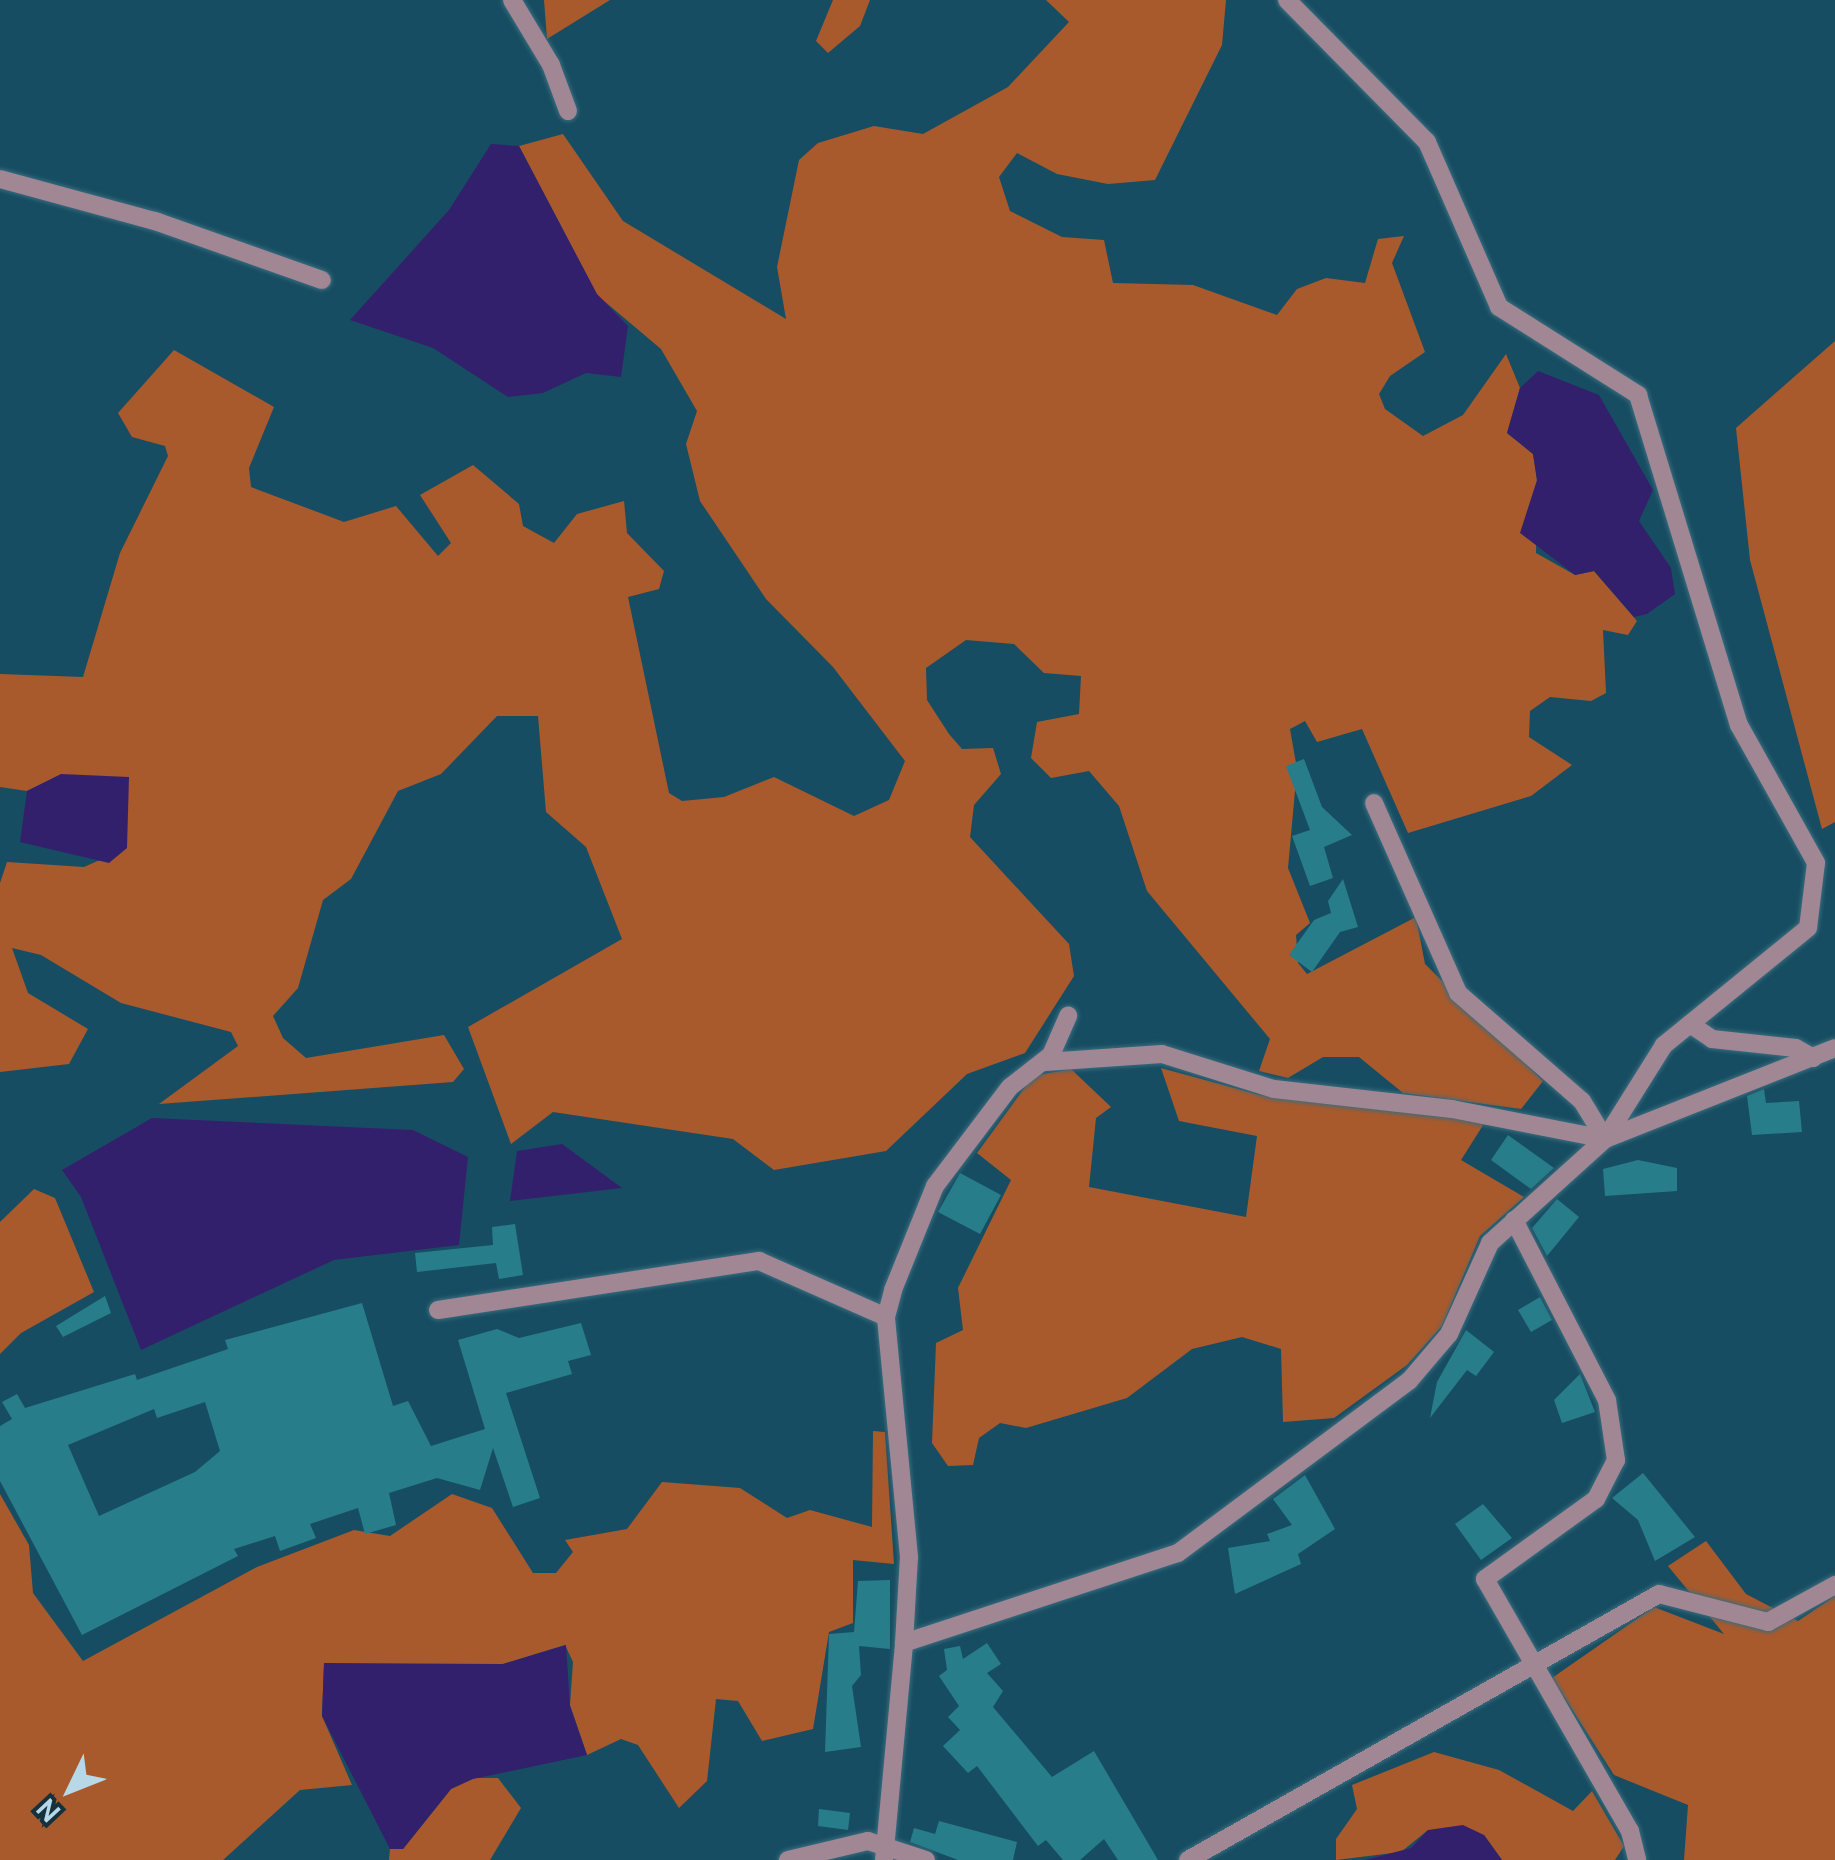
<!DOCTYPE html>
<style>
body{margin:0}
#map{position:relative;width:1835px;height:1860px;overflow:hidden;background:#174d62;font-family:Cabin,sans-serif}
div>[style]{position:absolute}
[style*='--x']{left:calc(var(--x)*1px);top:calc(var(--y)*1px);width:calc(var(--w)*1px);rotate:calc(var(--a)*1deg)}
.green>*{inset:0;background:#a95a2d}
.water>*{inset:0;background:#33206d}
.building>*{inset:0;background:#277e8a}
.roads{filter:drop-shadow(0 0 2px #3a6c7f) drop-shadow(0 0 2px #3a6c7f)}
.minor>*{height:18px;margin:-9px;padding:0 9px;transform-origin:9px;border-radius:9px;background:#a18793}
span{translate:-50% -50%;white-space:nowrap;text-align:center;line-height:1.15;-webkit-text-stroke:8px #14313d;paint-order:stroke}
.north{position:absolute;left:20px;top:1740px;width:100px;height:100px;-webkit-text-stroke:8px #14313d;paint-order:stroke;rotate:227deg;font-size:28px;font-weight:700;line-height:40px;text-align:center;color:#b7d8e7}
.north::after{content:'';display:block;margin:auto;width:35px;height:45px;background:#b7d8e7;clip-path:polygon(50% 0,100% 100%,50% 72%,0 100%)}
</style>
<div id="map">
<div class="green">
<i style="clip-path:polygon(544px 0,610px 0,547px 39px)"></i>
<i style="clip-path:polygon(833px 0,870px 0,860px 26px,828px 53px,816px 41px)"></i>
<i style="clip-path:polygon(1046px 0,1226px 0,1222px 45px,1155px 180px,1108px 184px,1057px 174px,1017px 153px,999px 177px,1010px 211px,1062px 237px,1104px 240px,1113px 283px,1193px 285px,1277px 315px,1297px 289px,1326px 278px,1365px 283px,1378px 239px,1404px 236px,1392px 263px,1425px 352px,1390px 376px,1379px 394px,1385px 409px,1423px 436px,1463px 415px,1506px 354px,1520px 388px,1507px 433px,1533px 454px,1537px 480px,1536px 553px,1575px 575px,1594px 571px,1637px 621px,1628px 635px,1603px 630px,1606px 693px,1591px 701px,1550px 697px,1530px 711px,1529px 737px,1572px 765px,1531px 796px,1408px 833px,1362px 729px,1317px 742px,1305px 721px,1290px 729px,1297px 769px,1288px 868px,1310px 923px,1296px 935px,1298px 963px,1307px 974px,1416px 917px,1425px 964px,1543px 1081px,1521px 1109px,1403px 1093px,1359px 1057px,1323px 1057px,1288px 1078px,1259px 1071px,1270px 1039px,1147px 891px,1119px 806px,1089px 771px,1051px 778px,1031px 758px,1037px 722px,1079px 714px,1081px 676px,1044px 673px,1014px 644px,966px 640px,926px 668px,927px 700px,949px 734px,962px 749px,993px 748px,1001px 774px,974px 805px,970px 837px,1069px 944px,1074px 976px,1025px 1053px,967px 1074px,886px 1151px,774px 1170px,733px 1139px,553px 1112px,511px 1144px,468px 1027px,622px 939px,586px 847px,546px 812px,538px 716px,497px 716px,441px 774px,398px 791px,351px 879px,323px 900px,298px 988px,273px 1016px,283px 1038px,306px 1058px,444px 1035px,464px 1069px,453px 1082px,159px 1104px,238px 1046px,231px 1032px,121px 1003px,41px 955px,12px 948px,28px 993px,88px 1029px,69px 1064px,0 1072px,0 883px,7px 862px,84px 867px,127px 848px,62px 774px,27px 791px,0 787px,0 674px,83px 677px,120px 553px,168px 456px,165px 446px,132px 437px,118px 413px,174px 350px,274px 407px,249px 468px,251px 487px,344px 522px,396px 506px,438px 556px,451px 543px,420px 495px,473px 465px,519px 504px,523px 526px,554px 543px,577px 514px,624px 501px,627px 533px,664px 571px,659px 589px,628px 597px,669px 793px,682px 801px,724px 797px,774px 777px,854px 816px,889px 800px,905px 761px,833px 667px,766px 599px,700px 501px,686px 444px,697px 411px,661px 349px,597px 295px,519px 146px,563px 134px,623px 221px,786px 319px,777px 267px,799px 160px,818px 143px,874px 126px,923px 134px,1008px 87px,1069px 22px)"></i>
<i style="clip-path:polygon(1835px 341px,1835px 822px,1822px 829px,1750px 560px,1736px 428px)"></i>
<i style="clip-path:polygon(1161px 1068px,1260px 1095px,1485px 1122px,1461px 1160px,1524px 1197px,1480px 1236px,1442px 1326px,1407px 1365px,1334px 1418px,1283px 1422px,1281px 1349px,1242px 1337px,1192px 1349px,1127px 1398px,1026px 1428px,1000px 1423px,979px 1438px,973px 1465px,948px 1466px,932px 1443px,936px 1343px,963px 1330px,958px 1288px,1011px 1180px,977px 1153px,1033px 1076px,1071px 1069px,1111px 1107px,1096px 1118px,1089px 1187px,1246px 1217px,1257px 1136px,1179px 1121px)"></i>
<i style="clip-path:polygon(34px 1189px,55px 1198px,94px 1292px,21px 1333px,0 1354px,0 1222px)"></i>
<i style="clip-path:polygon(873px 1431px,885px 1432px,894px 1564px,853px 1560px,853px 1623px,829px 1632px,813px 1729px,762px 1741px,738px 1701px,716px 1699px,707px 1781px,679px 1808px,638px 1745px,621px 1739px,587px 1755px,570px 1705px,573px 1662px,565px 1645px,503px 1664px,324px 1664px,322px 1716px,352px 1785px,300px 1790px,223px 1860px,0 1860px,0 1494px,29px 1545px,33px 1593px,83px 1661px,257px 1567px,354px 1530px,390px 1536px,452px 1494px,492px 1508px,533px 1573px,556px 1573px,573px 1552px,565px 1540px,627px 1529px,662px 1482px,740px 1488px,787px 1518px,810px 1510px,872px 1527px)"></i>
<i style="clip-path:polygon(1706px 1541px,1746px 1594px,1798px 1621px,1835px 1596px,1835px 1860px,1684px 1860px,1688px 1805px,1614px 1775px,1552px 1678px,1654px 1607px,1724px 1634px,1668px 1566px)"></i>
<i style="clip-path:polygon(1434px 1752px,1499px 1770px,1573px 1811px,1592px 1791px,1624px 1846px,1615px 1860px,1502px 1860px,1484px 1835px,1428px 1830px,1401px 1852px,1336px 1860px,1336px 1839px,1357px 1809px,1352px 1785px)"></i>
<i style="clip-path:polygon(473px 1778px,498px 1778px,521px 1808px,490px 1860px,389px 1860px,390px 1849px,403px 1849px,451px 1789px)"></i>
</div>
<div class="water">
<i style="clip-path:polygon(491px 144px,519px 146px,597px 294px,628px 326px,621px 377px,586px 373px,543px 393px,508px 397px,433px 348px,350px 320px,449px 210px)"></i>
<i style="clip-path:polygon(1538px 371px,1599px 395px,1653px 490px,1639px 521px,1671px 568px,1675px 594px,1647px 614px,1634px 617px,1594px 571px,1575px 575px,1520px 533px,1537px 480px,1533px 454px,1507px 433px,1520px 388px)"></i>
<i style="clip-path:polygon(61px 774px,129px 777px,127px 848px,109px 863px,20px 842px,27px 791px)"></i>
<i style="clip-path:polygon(152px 1118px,413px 1130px,468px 1157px,459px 1245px,334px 1260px,141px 1350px,81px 1197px,62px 1170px)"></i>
<i style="clip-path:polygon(562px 1144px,622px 1188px,510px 1201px,517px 1151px)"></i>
<i style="clip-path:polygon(566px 1645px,570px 1706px,587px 1755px,473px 1779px,451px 1789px,403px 1849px,390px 1849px,322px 1716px,324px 1663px,503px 1664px)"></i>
<i style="clip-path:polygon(1463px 1825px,1484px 1835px,1502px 1860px,1365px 1860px,1411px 1848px,1428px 1830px)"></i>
</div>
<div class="building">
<i style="clip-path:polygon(1304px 759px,1322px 807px,1352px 835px,1324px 847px,1333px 878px,1310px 886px,1292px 836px,1310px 830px,1286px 766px)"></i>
<i style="clip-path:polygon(1343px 879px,1358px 927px,1340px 932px,1312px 972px,1289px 955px,1314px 920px,1331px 913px,1328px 901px)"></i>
<i style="clip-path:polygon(1764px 1089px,1766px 1103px,1799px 1101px,1802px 1132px,1752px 1135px,1747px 1096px)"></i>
<i style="clip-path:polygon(1508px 1135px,1554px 1168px,1531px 1189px,1491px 1160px)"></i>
<i style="clip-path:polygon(1638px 1160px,1677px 1168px,1677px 1191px,1605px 1196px,1603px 1169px)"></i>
<i style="clip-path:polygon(960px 1173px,1001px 1195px,980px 1234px,938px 1212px)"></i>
<i style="clip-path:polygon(1557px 1199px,1579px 1217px,1547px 1256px,1532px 1228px)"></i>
<i style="clip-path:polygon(515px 1224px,523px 1275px,499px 1279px,496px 1263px,417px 1272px,415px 1253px,493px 1245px,492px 1227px)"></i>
<i style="clip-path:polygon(105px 1296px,111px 1313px,63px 1337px,56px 1326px)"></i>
<i style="clip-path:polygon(1540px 1297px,1552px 1320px,1531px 1332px,1518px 1310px)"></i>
<i style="clip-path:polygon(evenodd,362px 1303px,393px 1406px,408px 1401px,431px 1446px,485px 1429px,458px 1340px,497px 1329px,519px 1338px,581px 1323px,591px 1355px,568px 1361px,572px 1374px,506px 1393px,540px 1498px,513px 1507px,493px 1448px,480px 1490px,437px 1478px,389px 1493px,396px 1525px,365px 1534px,358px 1508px,310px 1524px,316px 1538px,280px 1551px,275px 1536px,234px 1549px,238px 1556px,82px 1635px,0 1481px,0 1426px,12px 1419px,2px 1402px,17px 1394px,25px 1408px,135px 1374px,137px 1380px,228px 1349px,225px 1340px,362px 1303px,205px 1402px,220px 1451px,195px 1472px,99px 1516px,68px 1445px,154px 1409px,157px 1418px,205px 1402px)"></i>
<i style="clip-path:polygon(1466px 1330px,1494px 1352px,1476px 1376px,1467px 1370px,1430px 1418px,1437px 1382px)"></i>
<i style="clip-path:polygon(1580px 1374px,1595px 1412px,1562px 1423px,1554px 1400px)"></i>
<i style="clip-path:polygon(1643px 1473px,1695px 1537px,1655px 1561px,1638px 1520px,1612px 1498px)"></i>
<i style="clip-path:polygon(1305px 1475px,1335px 1529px,1298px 1554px,1301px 1564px,1235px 1594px,1228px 1548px,1270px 1541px,1267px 1534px,1292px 1525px,1273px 1499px)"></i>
<i style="clip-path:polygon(1483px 1504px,1512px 1538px,1481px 1560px,1455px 1524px)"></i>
<i style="clip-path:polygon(890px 1580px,890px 1649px,859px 1646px,861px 1675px,852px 1686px,861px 1747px,825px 1752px,829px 1634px,854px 1632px,858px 1581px)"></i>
<i style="clip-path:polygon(987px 1643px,1001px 1664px,987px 1673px,1003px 1691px,993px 1707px,1052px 1777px,1094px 1751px,1158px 1860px,1118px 1860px,1104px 1839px,1080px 1860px,1063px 1860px,1046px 1840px,1038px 1846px,977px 1766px,968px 1773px,943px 1746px,960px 1730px,948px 1717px,959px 1706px,939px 1676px,947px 1670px,944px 1649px,960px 1646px,963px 1659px)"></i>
<i style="clip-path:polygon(819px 1809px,850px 1813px,848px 1830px,818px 1826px)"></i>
<i style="clip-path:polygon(939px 1821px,1017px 1842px,1013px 1860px,958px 1860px,910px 1842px,914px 1828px,935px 1834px)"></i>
</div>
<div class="roads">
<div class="minor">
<i style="--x:512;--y:0;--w:76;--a:59"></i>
<i style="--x:551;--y:65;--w:49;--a:69.7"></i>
<i style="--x:1287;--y:0;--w:199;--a:45.4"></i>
<i style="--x:1427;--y:142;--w:180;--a:66.4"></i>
<i style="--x:1499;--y:307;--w:165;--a:32.3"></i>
<i style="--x:1638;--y:395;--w:345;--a:73"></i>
<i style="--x:1739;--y:725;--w:158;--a:60.8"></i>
<i style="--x:1816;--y:863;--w:65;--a:97"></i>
<i style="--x:1808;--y:928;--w:186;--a:140.9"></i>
<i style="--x:1664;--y:1045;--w:111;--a:122.1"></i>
<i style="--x:0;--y:179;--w:161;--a:15.2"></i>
<i style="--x:155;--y:221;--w:177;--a:19.5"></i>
<i style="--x:1374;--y:803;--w:208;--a:66.1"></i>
<i style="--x:1458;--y:993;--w:164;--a:41.1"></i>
<i style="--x:1582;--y:1101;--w:44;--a:58.8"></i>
<i style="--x:1690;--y:1024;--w:27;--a:34"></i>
<i style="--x:1712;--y:1039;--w:84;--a:6.1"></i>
<i style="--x:1796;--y:1048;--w:20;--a:30"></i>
<i style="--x:1045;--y:1062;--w:117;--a:-3.9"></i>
<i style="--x:1162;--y:1054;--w:117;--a:17.4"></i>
<i style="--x:1274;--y:1089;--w:179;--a:6.4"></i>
<i style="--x:1452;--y:1109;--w:156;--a:11.1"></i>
<i style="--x:1514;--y:1220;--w:203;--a:62.7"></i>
<i style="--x:1607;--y:1400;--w:61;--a:81.5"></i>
<i style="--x:1616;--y:1460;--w:44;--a:117.1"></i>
<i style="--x:1596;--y:1499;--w:137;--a:144.2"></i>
<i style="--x:1485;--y:1579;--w:291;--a:60.1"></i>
<i style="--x:1630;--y:1831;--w:30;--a:76"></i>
<i style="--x:438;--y:1310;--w:325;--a:-8.7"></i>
<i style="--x:759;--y:1261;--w:139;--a:23.8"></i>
<i style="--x:904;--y:1643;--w:86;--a:-86.7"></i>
<i style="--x:909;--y:1557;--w:241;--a:-95.5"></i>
<i style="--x:886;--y:1317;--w:28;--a:-75"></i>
<i style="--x:893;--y:1290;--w:112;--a:-68"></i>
<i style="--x:935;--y:1186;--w:124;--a:-52.9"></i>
<i style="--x:1010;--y:1087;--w:52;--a:-38"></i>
<i style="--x:1051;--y:1055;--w:43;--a:-66.4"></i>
<i style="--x:788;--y:1860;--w:82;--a:-13.4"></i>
<i style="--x:868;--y:1841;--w:61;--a:18.1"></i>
<i style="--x:884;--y:1860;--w:218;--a:-84.7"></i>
<i style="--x:904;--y:1643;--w:288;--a:-18.2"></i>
<i style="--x:1178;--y:1553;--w:288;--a:-36.7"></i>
<i style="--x:1409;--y:1381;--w:62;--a:-49.6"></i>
<i style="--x:1449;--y:1334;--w:100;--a:-65.7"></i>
<i style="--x:1490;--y:1243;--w:155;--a:-42.1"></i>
<i style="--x:1605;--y:1139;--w:247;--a:-21.6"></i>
<i style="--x:1188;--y:1860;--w:541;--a:-29.46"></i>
<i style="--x:1659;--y:1594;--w:113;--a:14.4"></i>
<i style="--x:1768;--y:1622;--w:77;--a:-28.9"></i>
</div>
</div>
<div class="north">N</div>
</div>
